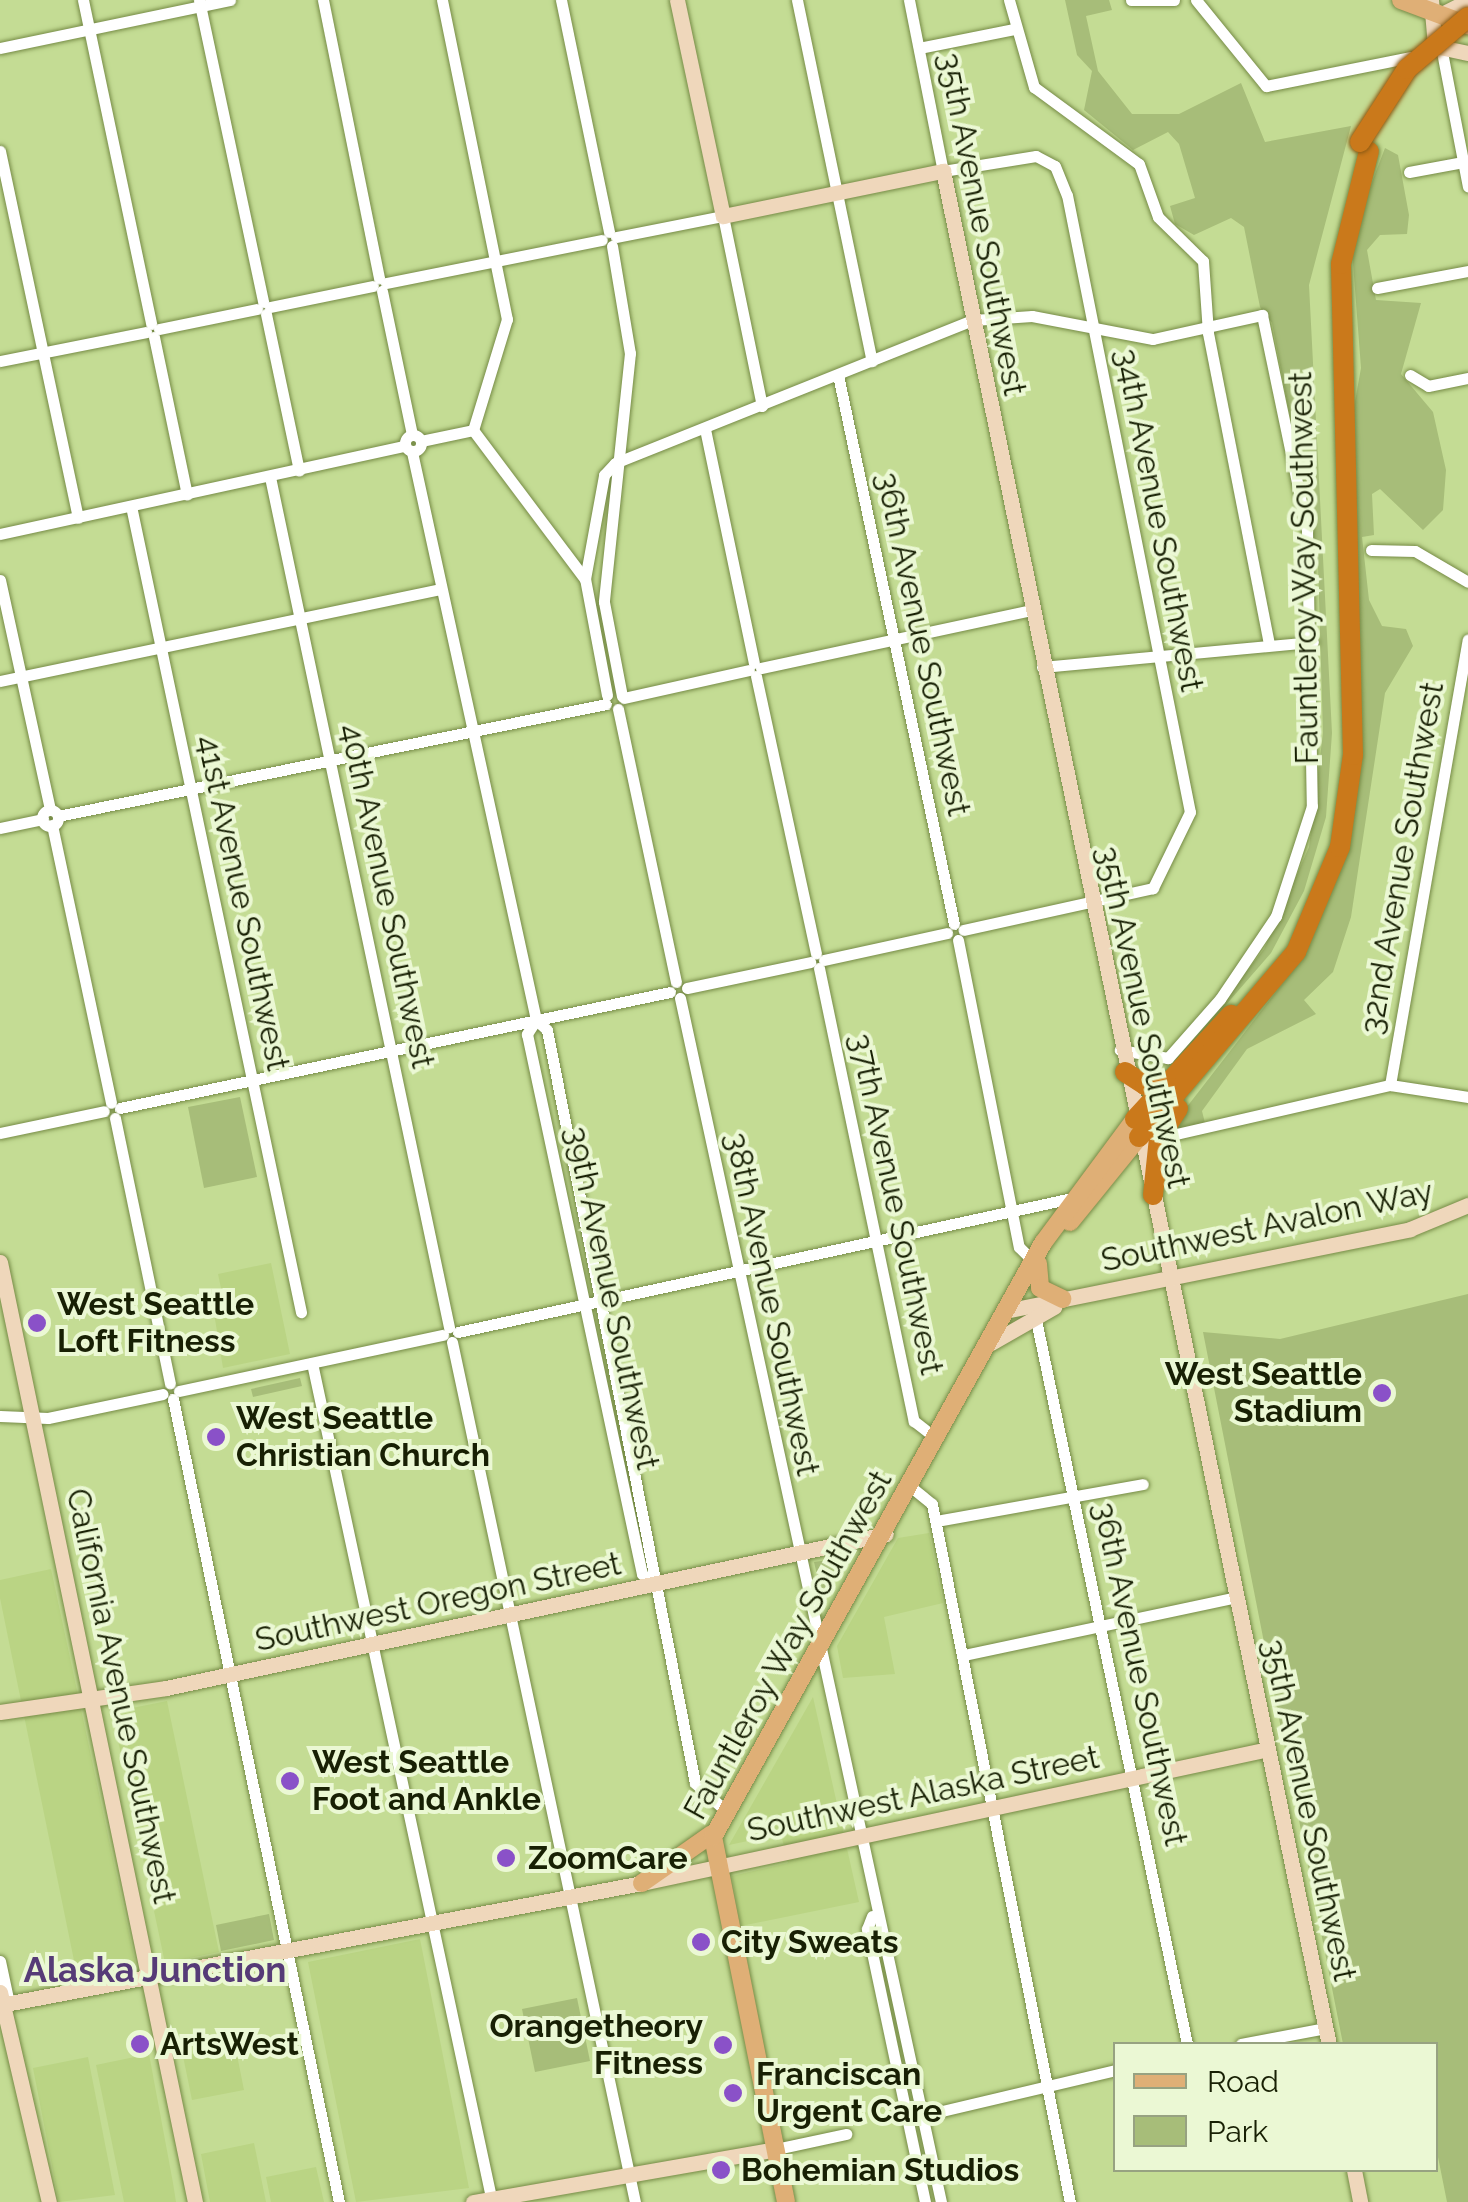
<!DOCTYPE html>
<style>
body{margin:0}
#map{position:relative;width:1468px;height:2202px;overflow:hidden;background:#c4dc94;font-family:Raleway,sans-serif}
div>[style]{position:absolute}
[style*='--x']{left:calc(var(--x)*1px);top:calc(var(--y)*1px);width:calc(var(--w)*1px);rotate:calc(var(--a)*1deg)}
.built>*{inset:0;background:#bad484}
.green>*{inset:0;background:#a7bd79}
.roads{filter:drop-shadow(0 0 2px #768b46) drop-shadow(0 0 2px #768b46)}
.street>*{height:11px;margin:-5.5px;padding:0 5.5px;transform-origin:5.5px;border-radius:5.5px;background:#fff}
.street>.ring{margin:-5.5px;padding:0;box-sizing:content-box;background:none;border:11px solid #fff;border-radius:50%}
.secondary>*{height:15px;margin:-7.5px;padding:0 7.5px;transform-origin:7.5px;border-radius:7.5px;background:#efd7bb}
.primary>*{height:18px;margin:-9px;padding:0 9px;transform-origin:9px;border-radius:9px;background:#dfaf76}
.highway>*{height:20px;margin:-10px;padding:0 10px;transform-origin:10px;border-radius:10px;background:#ca791b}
.bridges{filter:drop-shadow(0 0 2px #8c5a13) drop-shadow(0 0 2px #8c5a13)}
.highway-bridge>*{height:20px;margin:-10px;padding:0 10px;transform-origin:10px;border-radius:10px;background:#ca791b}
.dots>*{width:28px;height:28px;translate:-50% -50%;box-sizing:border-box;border:5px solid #ebf8d4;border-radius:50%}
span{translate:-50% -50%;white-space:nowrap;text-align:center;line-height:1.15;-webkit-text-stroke:8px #ebf8d4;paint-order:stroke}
.street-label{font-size:32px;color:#182004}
.poi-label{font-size:32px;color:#182004;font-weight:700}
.left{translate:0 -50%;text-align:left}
.right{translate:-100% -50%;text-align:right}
.neighbourhood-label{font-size:35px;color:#563b77;font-weight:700}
.legend{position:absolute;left:1113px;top:2042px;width:325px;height:130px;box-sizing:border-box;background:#ebf8d4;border:2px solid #97a281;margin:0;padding:12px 18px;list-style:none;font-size:30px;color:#182004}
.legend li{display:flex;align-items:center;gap:20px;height:50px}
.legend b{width:50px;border:2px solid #97a281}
</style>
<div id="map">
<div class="built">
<i style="clip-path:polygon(271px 1263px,290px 1354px,223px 1368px,211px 1295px,222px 1293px,218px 1274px)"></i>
<i style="clip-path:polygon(929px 1533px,943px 1603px,884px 1617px,895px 1674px,843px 1678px,837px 1646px,898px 1538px)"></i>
<i style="clip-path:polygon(51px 1569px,136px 1966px,78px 1980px,0 1598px,0 1580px)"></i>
<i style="clip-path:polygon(813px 1697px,859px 1902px,741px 1926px,732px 1876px,788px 1863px,781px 1834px,729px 1845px)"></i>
<i style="clip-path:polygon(167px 1701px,219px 1952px,165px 1963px,112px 1712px)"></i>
<i style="clip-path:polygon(420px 1939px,469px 2188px,356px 2202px,308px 1962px)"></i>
<i style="clip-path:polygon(235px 2045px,244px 2090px,192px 2100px,183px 2056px)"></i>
<i style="clip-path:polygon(149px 2054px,173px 2183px,176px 2202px,124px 2202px,96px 2065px)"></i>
<i style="clip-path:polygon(88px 2057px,115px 2195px,59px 2202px,33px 2068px)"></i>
<i style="clip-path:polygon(254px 2143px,266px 2202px,210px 2202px,201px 2154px)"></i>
<i style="clip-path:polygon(316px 2167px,324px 2202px,271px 2202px,266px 2177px)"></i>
</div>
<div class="green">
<i style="clip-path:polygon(1065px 0,1109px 0,1112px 10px,1086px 16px,1098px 71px,1132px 114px,1179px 114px,1241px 83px,1265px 142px,1351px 126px,1309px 285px,1332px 733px,1326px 817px,1304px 891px,1271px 953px,1171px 1068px,1264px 949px,1309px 847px,1323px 733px,1318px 564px,1272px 323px,1260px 307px,1244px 227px,1231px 218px,1194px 235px,1175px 224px,1170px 206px,1195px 198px,1179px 144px,1168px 132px,1133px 150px,1084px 110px,1092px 71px,1077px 55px)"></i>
<i style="clip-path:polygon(1385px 148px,1398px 155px,1409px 215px,1407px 234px,1380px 235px,1367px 250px,1376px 300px,1421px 303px,1401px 374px,1433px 412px,1446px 470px,1443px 510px,1423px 530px,1380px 489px,1372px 494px,1374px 535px,1362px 537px,1369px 600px,1382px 626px,1406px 629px,1413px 646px,1385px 693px,1351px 917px,1333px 972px,1304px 1000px,1316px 1014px,1247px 1049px,1202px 1111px,1205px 1123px,1169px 1130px,1303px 957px,1347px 849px,1361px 755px,1354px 407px,1361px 368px,1351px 237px)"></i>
<i style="clip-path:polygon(240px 1097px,257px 1177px,204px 1188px,188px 1107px)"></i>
<i style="clip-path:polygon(1468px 1294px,1468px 2202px,1447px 2202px,1436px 2147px,1436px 2044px,1343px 2044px,1203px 1332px,1280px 1339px)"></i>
<i style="clip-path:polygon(300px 1378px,302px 1386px,253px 1397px,251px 1389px)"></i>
<i style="clip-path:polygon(850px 1557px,823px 1601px,814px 1562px)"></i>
<i style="clip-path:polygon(269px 1914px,274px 1940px,221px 1951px,216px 1925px)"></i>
<i style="clip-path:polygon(577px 1998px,590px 2061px,535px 2072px,522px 2009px)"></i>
</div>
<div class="roads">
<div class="street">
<i style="--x:83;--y:0;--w:331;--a:78.1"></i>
<i style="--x:199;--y:0;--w:309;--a:78"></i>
<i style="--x:323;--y:0;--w:284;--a:78.6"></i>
<i style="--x:442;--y:0;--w:326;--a:78.5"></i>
<i style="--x:507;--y:319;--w:116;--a:107"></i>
<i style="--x:473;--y:430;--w:186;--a:53.1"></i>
<i style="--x:561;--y:0;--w:237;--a:78.3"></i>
<i style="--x:797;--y:0;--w:369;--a:78.3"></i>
<i style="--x:909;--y:0;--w:174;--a:78.8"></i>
<i style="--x:943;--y:171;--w:94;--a:-9.2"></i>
<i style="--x:1036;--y:156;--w:21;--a:28"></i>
<i style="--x:1055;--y:166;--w:31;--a:68"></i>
<i style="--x:1067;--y:195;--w:629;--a:78.73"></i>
<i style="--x:1190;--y:812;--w:85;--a:116"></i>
<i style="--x:1153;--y:888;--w:194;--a:167.5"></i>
<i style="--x:1009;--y:0;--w:91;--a:74"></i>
<i style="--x:1034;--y:87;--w:130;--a:36.3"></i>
<i style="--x:1139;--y:164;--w:56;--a:70.3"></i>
<i style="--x:1158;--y:217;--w:63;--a:44.4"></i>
<i style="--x:1203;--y:261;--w:72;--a:86"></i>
<i style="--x:1208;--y:333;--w:318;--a:78.9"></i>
<i style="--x:1131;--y:0;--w:43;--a:0"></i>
<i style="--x:1196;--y:0;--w:111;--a:50.9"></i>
<i style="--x:1266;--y:86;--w:148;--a:-11.3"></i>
<i style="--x:0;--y:48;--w:235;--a:-11.8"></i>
<i style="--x:919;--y:48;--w:97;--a:-11.3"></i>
<i style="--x:1442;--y:52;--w:137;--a:79.1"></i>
<i style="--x:0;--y:151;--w:375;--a:78"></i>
<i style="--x:1409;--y:172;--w:55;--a:-10.5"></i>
<i style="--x:616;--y:237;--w:109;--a:-11.1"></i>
<i style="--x:723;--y:216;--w:194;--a:78.4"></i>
<i style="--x:612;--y:246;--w:109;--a:80.5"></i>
<i style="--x:630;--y:353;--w:250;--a:96"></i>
<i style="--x:604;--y:602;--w:96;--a:79.2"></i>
<i style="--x:386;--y:283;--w:220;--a:-11.3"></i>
<i style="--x:1377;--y:288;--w:93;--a:-10.6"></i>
<i style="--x:382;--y:291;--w:147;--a:78.2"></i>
<i style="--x:270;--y:307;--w:105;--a:-11.5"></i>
<i style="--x:266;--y:314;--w:160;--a:78.1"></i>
<i style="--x:159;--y:329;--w:100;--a:-11.5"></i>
<i style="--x:154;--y:337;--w:161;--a:78.2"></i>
<i style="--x:0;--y:361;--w:149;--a:-11.2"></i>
<i style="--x:838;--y:375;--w:561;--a:78.07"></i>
<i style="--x:1410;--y:375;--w:21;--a:31"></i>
<i style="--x:1428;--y:386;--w:41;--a:-11.3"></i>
<i style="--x:705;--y:429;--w:239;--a:78.2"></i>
<i class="ring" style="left:405px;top:435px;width:5px;height:5px"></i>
<i style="--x:421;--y:441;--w:53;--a:-11.9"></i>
<i style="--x:412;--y:452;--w:581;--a:77.68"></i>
<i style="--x:536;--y:1020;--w:15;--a:42"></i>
<i style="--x:547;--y:1030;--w:767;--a:78.88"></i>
<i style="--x:695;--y:1783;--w:42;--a:42.1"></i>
<i style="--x:270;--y:477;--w:869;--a:78.11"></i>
<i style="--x:131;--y:506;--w:824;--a:78.09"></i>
<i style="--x:0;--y:534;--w:414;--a:-12.3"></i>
<i style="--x:1371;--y:550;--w:44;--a:1.3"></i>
<i style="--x:1415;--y:551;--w:61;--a:30.3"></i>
<i style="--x:0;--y:580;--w:235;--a:77.7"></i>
<i style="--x:1042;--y:667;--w:272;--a:-5.3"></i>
<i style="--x:761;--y:668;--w:276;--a:-12.1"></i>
<i style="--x:756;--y:676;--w:284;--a:77.8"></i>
<i style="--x:0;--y:681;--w:450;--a:-11.8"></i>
<i style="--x:607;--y:695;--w:118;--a:-100.7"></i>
<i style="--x:585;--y:579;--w:106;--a:-79.6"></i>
<i style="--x:604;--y:475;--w:16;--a:-47"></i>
<i style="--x:615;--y:463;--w:386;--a:-21.8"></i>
<i style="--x:973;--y:320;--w:59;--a:-3.9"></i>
<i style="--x:1032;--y:316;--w:123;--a:10.8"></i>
<i style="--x:1153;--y:339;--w:112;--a:-12.4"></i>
<i style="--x:1262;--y:315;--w:220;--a:78.2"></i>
<i style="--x:1307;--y:530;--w:276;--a:89"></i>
<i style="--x:1312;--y:806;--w:116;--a:108.1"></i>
<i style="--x:1276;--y:916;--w:100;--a:124"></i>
<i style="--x:1220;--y:999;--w:79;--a:131.4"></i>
<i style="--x:1168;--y:1058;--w:49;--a:-170.5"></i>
<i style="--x:624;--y:698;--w:128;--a:-12.6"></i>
<i style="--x:618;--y:709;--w:279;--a:78"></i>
<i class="ring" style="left:42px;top:810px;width:5px;height:5px"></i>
<i style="--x:58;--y:816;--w:559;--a:-11.55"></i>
<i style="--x:52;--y:825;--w:284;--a:78"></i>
<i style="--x:0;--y:828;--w:44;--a:-11.8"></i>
<i style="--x:958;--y:940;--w:313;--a:78.8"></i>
<i style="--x:1019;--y:1247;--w:24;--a:45"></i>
<i style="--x:824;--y:960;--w:126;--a:-12.4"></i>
<i style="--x:819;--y:968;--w:463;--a:78.2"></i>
<i style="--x:914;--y:1421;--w:29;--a:38"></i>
<i style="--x:687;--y:988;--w:126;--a:-11.9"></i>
<i style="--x:680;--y:998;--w:1232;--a:77.77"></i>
<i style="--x:536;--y:1020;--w:17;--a:123"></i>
<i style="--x:527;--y:1034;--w:552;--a:77.98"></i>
<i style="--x:642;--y:1574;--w:16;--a:43"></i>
<i style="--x:1390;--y:1085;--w:452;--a:-80.1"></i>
<i style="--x:120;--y:1108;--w:562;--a:-11.91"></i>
<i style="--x:115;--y:1118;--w:271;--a:78.3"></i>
<i style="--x:0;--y:1133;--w:106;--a:-11.9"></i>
<i style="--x:1163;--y:1137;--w:233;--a:-12.9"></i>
<i style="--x:1390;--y:1085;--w:79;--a:8.7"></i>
<i style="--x:1035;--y:1315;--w:745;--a:78.22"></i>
<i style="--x:458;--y:1332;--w:628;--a:-12.31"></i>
<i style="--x:452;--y:1342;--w:879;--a:77.99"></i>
<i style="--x:312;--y:1363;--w:858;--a:77.89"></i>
<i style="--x:179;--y:1391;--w:270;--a:-12"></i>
<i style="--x:173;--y:1399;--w:820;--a:78.32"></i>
<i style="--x:0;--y:1416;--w:48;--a:2.4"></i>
<i style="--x:48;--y:1418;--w:117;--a:-11.8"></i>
<i style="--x:911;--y:1487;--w:27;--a:39"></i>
<i style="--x:932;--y:1504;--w:712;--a:78.82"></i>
<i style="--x:936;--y:1521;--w:210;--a:-10.1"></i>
<i style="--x:964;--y:1655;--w:279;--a:-12"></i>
<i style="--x:872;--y:1916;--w:14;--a:111"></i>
<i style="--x:867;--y:1929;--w:279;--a:78"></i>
<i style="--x:0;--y:1961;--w:39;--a:78"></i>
<i style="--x:1241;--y:2044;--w:86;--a:-10.7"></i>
<i style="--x:942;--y:2111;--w:179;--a:-13.3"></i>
<i style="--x:776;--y:2149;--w:72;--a:-12.1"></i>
</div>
<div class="secondary">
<i style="--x:677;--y:0;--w:221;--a:78"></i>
<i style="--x:723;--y:216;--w:225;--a:-11.6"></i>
<i style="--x:943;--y:171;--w:1912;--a:78.36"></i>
<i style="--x:1431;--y:0;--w:46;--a:85"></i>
<i style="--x:1435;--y:46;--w:34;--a:12"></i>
<i style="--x:1436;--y:17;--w:36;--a:-27"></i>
<i style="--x:0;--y:1262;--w:960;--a:78.28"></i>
<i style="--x:1010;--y:1310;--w:408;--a:-11.4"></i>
<i style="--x:1410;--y:1229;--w:63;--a:-22.5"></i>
<i style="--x:991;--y:1343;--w:73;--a:-29.7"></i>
<i style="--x:0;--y:1712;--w:168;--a:-8.2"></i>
<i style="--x:166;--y:1688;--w:736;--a:-12.07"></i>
<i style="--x:0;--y:1992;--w:216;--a:76.9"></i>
<i style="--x:0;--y:2005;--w:653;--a:-10.76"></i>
<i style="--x:642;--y:1883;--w:640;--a:-12.08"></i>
<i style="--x:1354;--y:2170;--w:33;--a:79"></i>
<i style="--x:473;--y:2202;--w:308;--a:-9.9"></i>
</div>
<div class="primary">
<i style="--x:1401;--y:0;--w:72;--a:20.5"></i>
<i style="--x:1070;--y:1222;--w:109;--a:-50.9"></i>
<i style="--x:1038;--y:1264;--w:24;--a:85"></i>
<i style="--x:1040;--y:1288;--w:25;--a:26"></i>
<i style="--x:642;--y:1883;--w:85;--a:-35"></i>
<i style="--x:786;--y:2202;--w:372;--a:-101.3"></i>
<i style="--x:713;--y:1837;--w:680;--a:-60.95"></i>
<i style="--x:1043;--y:1243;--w:154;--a:-53.4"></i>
</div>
<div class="highway">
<i style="--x:1125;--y:1072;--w:24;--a:33"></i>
<i style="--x:1145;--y:1085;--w:25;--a:-7"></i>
<i style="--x:1135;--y:1119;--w:142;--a:-47.3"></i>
<i style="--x:1139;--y:1137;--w:243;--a:-49.7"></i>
<i style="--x:1296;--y:952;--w:114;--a:-67.3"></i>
<i style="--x:1340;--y:847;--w:93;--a:-82"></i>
<i style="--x:1353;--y:755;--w:491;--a:-91.4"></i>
<i style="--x:1341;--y:264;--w:116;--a:-76.1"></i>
<i style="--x:1153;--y:1195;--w:57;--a:-84"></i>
<i style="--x:1159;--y:1138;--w:35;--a:-57"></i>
</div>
</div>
<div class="bridges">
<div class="highway-bridge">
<i style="--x:1360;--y:142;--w:87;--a:-57.2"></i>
<i style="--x:1407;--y:69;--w:80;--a:-40.4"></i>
</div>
</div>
<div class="dots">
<i style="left:37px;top:1323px;background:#8a51c8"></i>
<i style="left:1382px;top:1393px;background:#8a51c8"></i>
<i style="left:216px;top:1437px;background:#8a51c8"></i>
<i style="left:290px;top:1781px;background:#8a51c8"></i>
<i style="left:506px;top:1858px;background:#8a51c8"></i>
<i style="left:701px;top:1942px;background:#8a51c8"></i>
<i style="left:140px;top:2044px;background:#8a51c8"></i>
<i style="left:723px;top:2045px;background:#8a51c8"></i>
<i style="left:733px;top:2093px;background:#8a51c8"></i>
<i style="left:721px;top:2170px;background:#8a51c8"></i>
</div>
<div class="street-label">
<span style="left:982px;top:224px;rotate:79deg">35th Avenue Southwest</span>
<span style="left:1159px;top:520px;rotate:79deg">34th Avenue Southwest</span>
<span style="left:1304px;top:568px;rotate:-91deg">Fauntleroy Way Southwest</span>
<span style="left:923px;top:644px;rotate:78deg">36th Avenue Southwest</span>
<span style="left:1402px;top:858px;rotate:-80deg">32nd Avenue Southwest</span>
<span style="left:387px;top:896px;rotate:78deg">40th Avenue Southwest</span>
<span style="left:243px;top:903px;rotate:78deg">41st Avenue Southwest</span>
<span style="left:1143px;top:1017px;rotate:78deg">35th Avenue Southwest</span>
<span style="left:896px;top:1204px;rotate:78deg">37th Avenue Southwest</span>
<span style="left:1267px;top:1226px;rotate:-12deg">Southwest Avalon Way</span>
<span style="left:612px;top:1298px;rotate:78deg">39th Avenue Southwest</span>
<span style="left:772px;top:1304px;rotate:78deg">38th Avenue Southwest</span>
<span style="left:438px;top:1602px;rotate:-12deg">Southwest Oregon Street</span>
<span style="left:788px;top:1645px;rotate:-61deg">Fauntleroy Way Southwest</span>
<span style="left:1140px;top:1674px;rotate:78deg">36th Avenue Southwest</span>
<span style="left:121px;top:1696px;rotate:78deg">California Avenue Southwest</span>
<span style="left:923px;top:1794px;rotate:-12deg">Southwest Alaska Street</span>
<span style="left:1309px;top:1810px;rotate:78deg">35th Avenue Southwest</span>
</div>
<div class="poi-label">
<span class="left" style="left:57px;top:1323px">West Seattle<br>Loft Fitness</span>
<span class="right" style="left:1362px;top:1393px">West Seattle<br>Stadium</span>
<span class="left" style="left:236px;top:1437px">West Seattle<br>Christian Church</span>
<span class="left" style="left:312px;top:1781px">West Seattle<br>Foot and Ankle</span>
<span class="left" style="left:528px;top:1858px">ZoomCare</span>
<span class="left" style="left:721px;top:1942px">City Sweats</span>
<span class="right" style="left:703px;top:2045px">Orangetheory<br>Fitness</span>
<span class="left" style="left:160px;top:2044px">ArtsWest</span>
<span class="left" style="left:756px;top:2093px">Franciscan<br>Urgent Care</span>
<span class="left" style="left:741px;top:2170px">Bohemian Studios</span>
</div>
<div class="neighbourhood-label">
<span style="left:155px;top:1970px">Alaska Junction</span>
</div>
<ul class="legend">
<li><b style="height:12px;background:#dfaf76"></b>Road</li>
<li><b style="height:28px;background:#a7bd79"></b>Park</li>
</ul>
</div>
